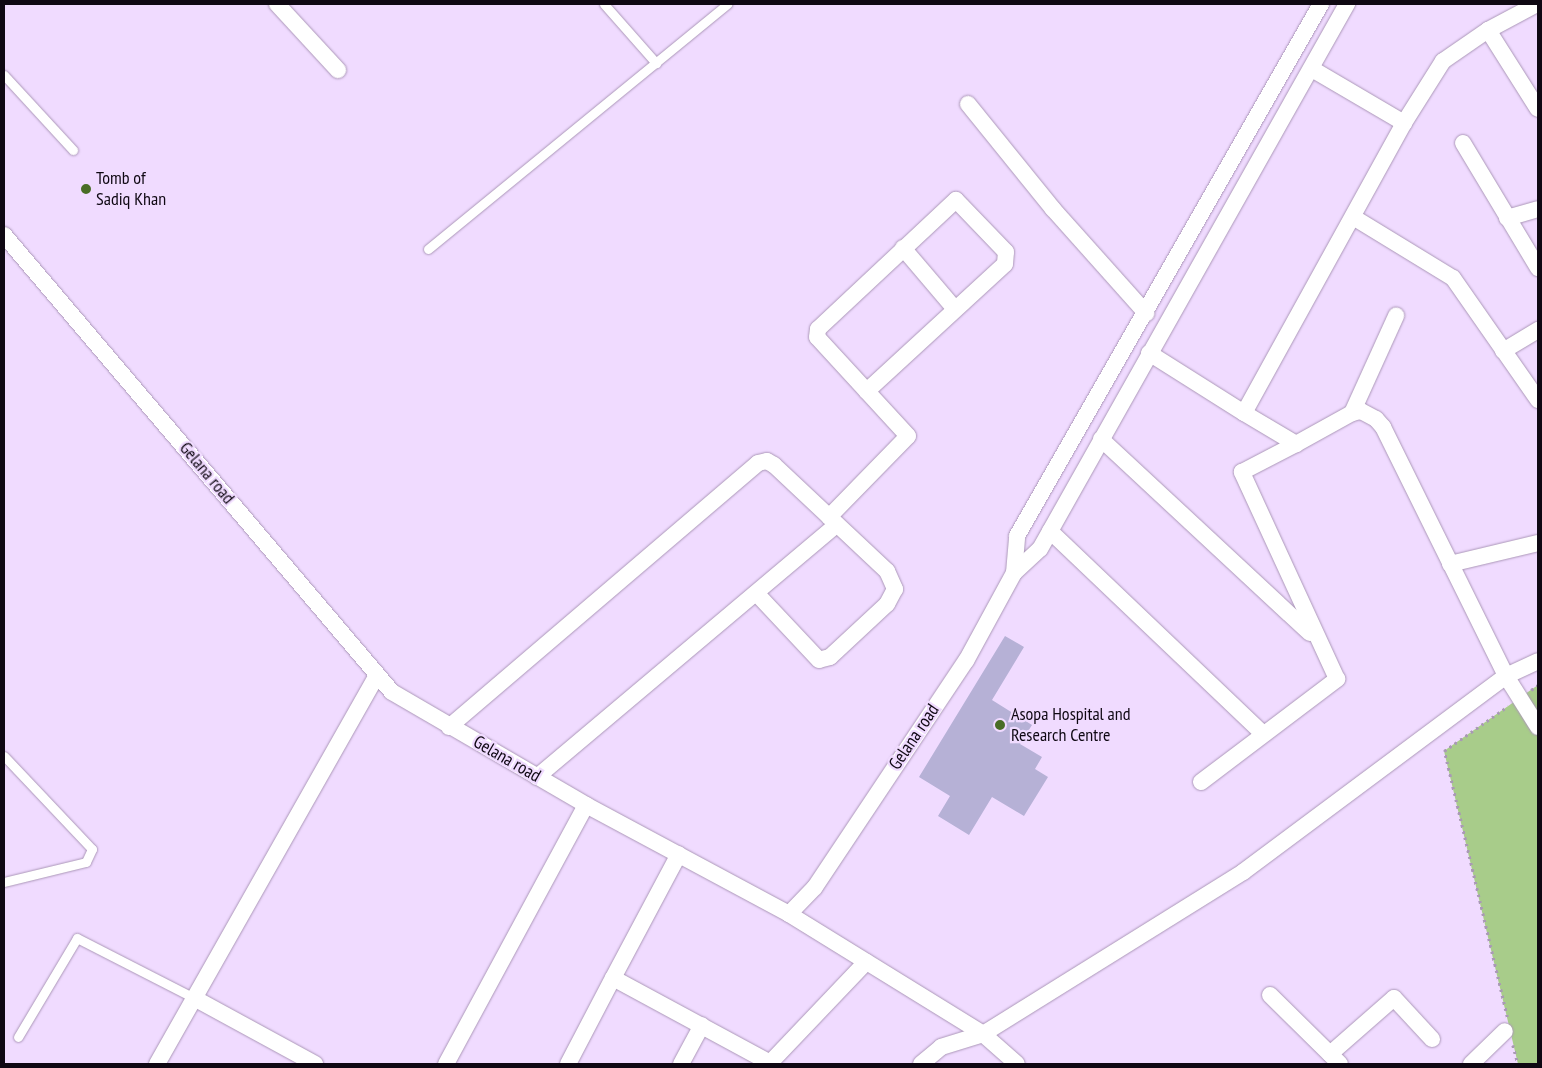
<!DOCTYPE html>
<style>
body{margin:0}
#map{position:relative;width:1542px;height:1068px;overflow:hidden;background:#f0dbff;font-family:"PT Sans Narrow",sans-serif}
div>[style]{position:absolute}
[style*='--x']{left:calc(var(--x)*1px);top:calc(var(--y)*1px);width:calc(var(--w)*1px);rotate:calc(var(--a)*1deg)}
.green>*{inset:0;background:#a8cc8a}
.building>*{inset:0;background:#b6b1d6}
.path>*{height:2.5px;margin-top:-1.25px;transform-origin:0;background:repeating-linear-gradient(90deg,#a999b5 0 2.5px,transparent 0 6.5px)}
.roads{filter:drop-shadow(0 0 1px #ab97b8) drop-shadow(0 0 1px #ab97b8)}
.lane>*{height:9px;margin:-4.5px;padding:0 4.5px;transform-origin:4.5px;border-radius:4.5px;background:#fff}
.street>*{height:16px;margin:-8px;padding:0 8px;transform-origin:8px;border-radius:8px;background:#fff}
.dots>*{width:14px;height:14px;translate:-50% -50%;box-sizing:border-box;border:2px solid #f0dbff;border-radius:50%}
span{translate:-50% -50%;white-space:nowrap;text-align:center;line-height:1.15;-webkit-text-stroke:4.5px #f0dbff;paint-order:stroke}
.poi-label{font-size:18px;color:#0f0813}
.left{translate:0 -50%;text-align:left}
.street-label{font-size:18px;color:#0f0813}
.frame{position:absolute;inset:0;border:5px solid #0f0813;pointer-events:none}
</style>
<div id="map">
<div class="green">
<i style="clip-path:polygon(1538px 685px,1538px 1064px,1518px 1064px,1444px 751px)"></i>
</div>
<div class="building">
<i style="clip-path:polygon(1005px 636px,1024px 647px,992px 700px,1032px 725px,1020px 744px,1042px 757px,1035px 769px,1048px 777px,1024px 816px,992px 797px,969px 835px,938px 816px,950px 796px,919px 777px)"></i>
</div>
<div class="path">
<i style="--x:1531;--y:690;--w:9;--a:-36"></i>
<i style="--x:1507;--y:1017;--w:273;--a:-103.3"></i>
<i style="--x:1444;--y:751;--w:78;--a:-35.1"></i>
<i style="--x:1513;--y:1045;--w:20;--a:75"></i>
</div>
<div class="roads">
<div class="lane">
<i style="--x:604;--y:4;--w:79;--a:48.6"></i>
<i style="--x:4;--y:75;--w:102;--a:47.4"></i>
<i style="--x:428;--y:249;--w:387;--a:-39.3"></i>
<i style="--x:4;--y:756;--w:128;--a:46.6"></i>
<i style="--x:92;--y:849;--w:14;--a:115"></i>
<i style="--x:86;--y:862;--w:84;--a:166.3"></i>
<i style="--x:18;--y:1037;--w:115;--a:-59.2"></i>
<i style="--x:77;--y:938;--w:131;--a:27.1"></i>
</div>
<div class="street">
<i style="--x:277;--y:4;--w:90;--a:47.3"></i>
<i style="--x:1537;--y:4;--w:55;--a:152"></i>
<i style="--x:1488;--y:30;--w:93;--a:57.7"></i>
<i style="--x:1488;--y:30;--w:55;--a:145.4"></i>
<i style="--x:1443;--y:61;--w:73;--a:122.2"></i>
<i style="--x:1404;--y:123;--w:331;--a:118.9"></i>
<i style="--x:1244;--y:413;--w:61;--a:30.8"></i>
<i style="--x:1296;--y:444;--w:64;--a:-29"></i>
<i style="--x:1352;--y:413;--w:9;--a:-13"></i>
<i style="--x:1361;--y:411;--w:17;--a:28"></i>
<i style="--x:1376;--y:419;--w:11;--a:49"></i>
<i style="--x:1383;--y:427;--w:278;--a:63.7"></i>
<i style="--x:1506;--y:676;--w:60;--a:57.9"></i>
<i style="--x:1312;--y:69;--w:107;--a:30.4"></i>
<i style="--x:968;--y:104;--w:135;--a:51"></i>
<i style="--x:1053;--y:209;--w:140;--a:48.2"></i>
<i style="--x:1463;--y:143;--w:146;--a:59"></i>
<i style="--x:1353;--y:217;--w:117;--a:31.4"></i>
<i style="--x:1453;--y:278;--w:149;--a:55.1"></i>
<i style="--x:1507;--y:218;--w:32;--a:-16"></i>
<i style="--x:4;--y:235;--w:599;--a:49.67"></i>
<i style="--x:392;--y:692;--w:225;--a:30.2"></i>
<i style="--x:586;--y:805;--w:230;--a:28.2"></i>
<i style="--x:789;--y:914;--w:37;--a:-46"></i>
<i style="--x:815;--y:887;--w:272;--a:-56.3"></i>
<i style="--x:966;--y:661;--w:100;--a:-61.4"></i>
<i style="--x:1014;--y:573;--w:35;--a:-43"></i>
<i style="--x:1040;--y:549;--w:626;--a:-60.61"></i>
<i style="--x:903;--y:248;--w:80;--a:49.6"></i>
<i style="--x:1503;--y:351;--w:41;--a:-31"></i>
<i style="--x:1149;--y:353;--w:112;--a:32.3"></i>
<i style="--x:1352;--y:413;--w:107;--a:-65.6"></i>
<i style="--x:1101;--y:439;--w:285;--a:42.9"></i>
<i style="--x:829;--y:517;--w:113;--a:-45.7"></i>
<i style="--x:908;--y:436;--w:134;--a:-132.6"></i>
<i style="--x:817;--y:337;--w:8;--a:-83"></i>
<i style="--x:818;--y:329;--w:189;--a:-43.1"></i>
<i style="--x:956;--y:200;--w:72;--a:46.1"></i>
<i style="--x:1006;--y:252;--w:12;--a:95"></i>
<i style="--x:1005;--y:264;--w:188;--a:137.4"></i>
<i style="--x:1050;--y:531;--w:293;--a:43.6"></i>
<i style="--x:1450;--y:564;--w:90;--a:-13.4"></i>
<i style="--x:1014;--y:573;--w:37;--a:-85"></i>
<i style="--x:1017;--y:536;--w:613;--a:-60.26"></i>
<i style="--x:449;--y:727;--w:406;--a:-40.5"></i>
<i style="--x:758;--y:463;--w:9;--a:-13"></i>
<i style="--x:767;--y:461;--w:8;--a:30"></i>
<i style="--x:774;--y:465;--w:155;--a:43.2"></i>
<i style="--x:887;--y:571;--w:20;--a:66"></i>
<i style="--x:895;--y:589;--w:17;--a:118"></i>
<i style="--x:887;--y:604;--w:78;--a:137.1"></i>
<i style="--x:830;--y:657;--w:11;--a:165"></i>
<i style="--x:819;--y:660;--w:89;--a:-133.2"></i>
<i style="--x:537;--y:777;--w:392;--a:-40.1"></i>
<i style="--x:1201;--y:782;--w:171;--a:-37.1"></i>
<i style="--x:1337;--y:679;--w:228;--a:-114.7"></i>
<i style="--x:1242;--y:472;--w:61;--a:-27.4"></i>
<i style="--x:789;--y:914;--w:228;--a:31.7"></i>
<i style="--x:983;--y:1034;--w:45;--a:41.4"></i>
<i style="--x:613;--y:978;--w:140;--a:-62"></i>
<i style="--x:1270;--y:995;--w:98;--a:44.6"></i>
<i style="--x:194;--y:998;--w:138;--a:28.6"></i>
<i style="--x:1330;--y:1054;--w:85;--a:-41.2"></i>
<i style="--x:1394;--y:998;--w:56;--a:47.2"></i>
<i style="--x:157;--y:1064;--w:447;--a:-60.5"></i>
<i style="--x:446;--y:1064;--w:294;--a:-61.6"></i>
<i style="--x:568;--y:1064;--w:97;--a:-62.4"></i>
<i style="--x:613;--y:978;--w:179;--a:28.4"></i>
<i style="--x:681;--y:1064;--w:44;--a:-61.7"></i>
<i style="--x:769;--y:1064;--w:141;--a:-46.4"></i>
<i style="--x:921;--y:1064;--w:26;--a:-40"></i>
<i style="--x:941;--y:1047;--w:44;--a:-17.2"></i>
<i style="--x:983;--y:1034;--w:306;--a:-31.9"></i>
<i style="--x:1243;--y:872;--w:328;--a:-36.7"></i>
<i style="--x:1506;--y:676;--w:35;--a:-25"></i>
<i style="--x:1471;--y:1064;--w:47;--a:-44.1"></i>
</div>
</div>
<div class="dots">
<i style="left:86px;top:189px;background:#496d26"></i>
<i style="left:1000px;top:725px;background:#496d26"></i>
</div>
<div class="poi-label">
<span class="left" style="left:96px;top:189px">Tomb of<br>Sadiq Khan</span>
<span class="left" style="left:1011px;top:725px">Asopa Hospital and<br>Research Centre</span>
</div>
<div class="street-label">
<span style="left:207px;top:473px;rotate:50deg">Gelana road</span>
<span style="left:914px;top:737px;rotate:-56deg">Gelana road</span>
<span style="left:507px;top:759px;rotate:30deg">Gelana road</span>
</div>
<div class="frame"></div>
</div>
